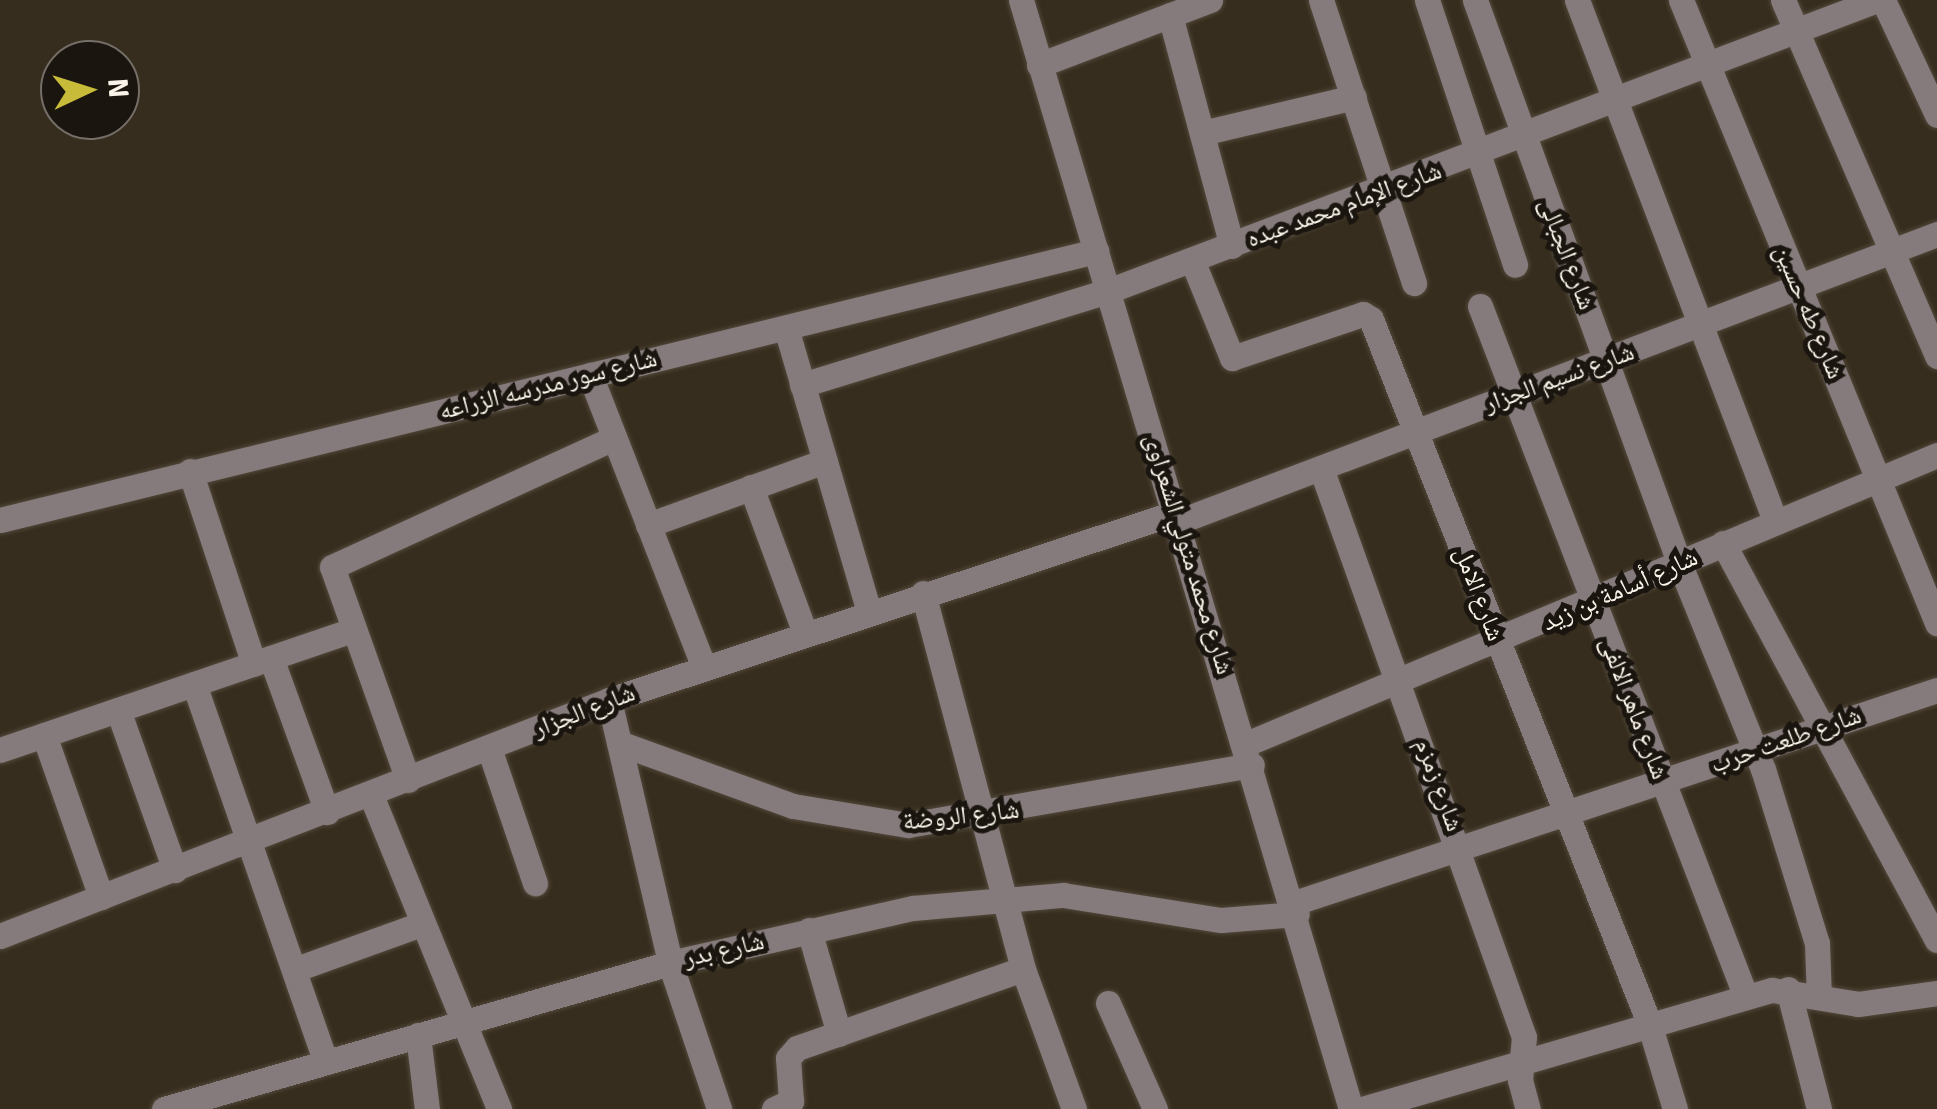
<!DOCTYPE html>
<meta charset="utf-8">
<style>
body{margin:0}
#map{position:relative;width:1937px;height:1109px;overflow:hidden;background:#372d1e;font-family:Signika,"Noto Naskh Arabic",sans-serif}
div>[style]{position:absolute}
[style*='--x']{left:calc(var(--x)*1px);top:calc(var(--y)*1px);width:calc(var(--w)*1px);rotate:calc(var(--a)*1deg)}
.roads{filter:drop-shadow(0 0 2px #52493b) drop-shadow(0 0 2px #52493b)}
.minor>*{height:25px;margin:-12.5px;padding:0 12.5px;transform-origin:12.5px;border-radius:12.5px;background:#867b7c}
span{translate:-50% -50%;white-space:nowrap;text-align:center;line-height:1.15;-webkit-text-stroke:10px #1a160f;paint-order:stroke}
.street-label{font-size:25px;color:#faf3ea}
.north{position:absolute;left:40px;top:40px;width:100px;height:100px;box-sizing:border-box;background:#1a160f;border:2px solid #746e67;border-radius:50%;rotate:86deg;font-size:28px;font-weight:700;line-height:40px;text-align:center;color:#faf3ea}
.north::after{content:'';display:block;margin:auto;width:35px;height:45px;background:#c9bb3a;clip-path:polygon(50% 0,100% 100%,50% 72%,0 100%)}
</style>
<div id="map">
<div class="roads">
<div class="minor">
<i style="--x:1021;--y:0;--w:1157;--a:73.43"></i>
<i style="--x:1321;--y:0;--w:298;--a:71.8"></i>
<i style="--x:1427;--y:0;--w:279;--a:71.6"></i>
<i style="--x:1475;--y:0;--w:601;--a:70.06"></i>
<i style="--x:1680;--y:565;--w:220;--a:67.9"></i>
<i style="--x:1763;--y:769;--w:182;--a:72.8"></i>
<i style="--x:1817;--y:943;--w:54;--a:87.9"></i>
<i style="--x:1577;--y:0;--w:554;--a:69.18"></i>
<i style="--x:1681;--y:0;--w:674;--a:67.66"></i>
<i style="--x:1783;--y:0;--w:388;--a:66.6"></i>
<i style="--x:1883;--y:0;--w:127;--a:64.8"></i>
<i style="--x:1170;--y:15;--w:239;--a:75"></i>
<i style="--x:1039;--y:65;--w:183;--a:-20.8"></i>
<i style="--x:1202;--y:133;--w:156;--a:-13.3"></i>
<i style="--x:1192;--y:260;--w:106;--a:67.8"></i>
<i style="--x:1232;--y:358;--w:138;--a:-18.6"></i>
<i style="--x:1363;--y:314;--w:9;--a:32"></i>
<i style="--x:1371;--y:319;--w:757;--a:68.45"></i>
<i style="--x:1649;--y:1023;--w:90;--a:73.2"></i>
<i style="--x:1480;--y:306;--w:740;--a:68.95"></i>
<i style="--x:786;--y:328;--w:295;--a:73.7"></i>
<i style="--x:590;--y:375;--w:314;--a:68.7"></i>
<i style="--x:802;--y:385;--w:320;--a:-17.1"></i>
<i style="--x:1108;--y:291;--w:822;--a:-20.73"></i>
<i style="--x:1321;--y:468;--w:604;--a:70.37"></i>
<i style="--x:1524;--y:1037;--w:43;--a:95.3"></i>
<i style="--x:1520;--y:1080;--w:30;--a:75"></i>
<i style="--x:190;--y:471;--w:203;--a:71.7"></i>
<i style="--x:751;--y:487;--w:156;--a:69.7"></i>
<i style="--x:0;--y:520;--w:1129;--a:-13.79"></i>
<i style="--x:1180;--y:521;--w:810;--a:-20.76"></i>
<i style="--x:648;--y:525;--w:188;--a:-19.9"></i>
<i style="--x:1723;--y:543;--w:451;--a:61.7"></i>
<i style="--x:923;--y:593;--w:389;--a:75.1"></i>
<i style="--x:1023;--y:969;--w:149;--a:70"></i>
<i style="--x:271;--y:658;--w:164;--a:70"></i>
<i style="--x:194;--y:684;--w:400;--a:70.8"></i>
<i style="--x:609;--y:700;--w:270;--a:76.9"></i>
<i style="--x:670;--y:963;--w:154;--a:71.4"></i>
<i style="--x:118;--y:710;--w:170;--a:70.4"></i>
<i style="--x:44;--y:735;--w:172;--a:70.6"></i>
<i style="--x:619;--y:743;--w:185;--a:19.9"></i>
<i style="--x:793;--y:806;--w:117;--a:9.4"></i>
<i style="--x:908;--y:825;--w:349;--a:-9.9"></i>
<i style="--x:1246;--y:744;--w:749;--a:-22.7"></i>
<i style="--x:489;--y:748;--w:143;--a:71.2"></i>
<i style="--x:0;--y:750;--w:373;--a:-18.8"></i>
<i style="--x:408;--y:780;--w:226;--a:-109.6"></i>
<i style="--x:332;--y:567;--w:310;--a:-24.6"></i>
<i style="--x:371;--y:795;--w:339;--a:67.8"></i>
<i style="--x:1294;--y:903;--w:677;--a:-18.33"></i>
<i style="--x:809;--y:930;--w:108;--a:73.9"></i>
<i style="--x:0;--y:936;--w:653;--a:-21.18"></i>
<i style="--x:609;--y:700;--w:598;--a:-18.31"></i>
<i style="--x:299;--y:968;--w:130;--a:-19.8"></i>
<i style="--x:1788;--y:989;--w:124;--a:75.5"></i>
<i style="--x:1108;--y:1003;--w:116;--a:66.1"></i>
<i style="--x:418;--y:1035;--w:75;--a:83.1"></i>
<i style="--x:164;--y:1109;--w:527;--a:-16.09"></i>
<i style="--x:670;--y:963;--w:249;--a:-12.8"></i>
<i style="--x:913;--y:908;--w:151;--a:-5"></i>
<i style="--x:1063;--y:895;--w:160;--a:9"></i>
<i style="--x:1221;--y:920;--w:76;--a:-4.5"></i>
<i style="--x:774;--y:1109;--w:19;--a:-25"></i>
<i style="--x:791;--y:1101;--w:43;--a:-94"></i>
<i style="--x:788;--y:1058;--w:13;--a:-48"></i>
<i style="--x:797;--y:1048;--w:239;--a:-19.3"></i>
<i style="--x:1362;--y:1109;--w:427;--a:-16.2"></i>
<i style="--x:1772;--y:990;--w:87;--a:9.2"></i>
<i style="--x:1858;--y:1004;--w:80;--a:-7.9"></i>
</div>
</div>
<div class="street-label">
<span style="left:1344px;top:205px;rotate:-20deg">شارع الإمام محمد عبده</span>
<span style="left:1567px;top:254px;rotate:69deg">شارع الجبالى</span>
<span style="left:1809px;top:312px;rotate:67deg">شارع طه حسين</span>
<span style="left:1559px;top:378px;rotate:-20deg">شارع نسيم الجزار</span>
<span style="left:548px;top:385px;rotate:-14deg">شارع سور مدرسه الزراعه</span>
<span style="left:1189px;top:554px;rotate:73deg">شارع محمد متولي الشعراوى</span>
<span style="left:1620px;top:590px;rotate:-24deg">شارع أسامة بن زيد</span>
<span style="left:1479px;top:594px;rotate:69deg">شارع الامل</span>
<span style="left:1634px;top:708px;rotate:69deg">شارع ماهر الالفى</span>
<span style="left:584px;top:711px;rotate:-21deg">شارع الجزار</span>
<span style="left:1786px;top:740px;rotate:-19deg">شارع طلعت حرب</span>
<span style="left:1439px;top:785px;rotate:70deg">شارع زمزم</span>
<span style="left:961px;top:816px;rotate:-6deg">شارع الروضة</span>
<span style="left:724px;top:950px;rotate:-13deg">شارع بدر</span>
</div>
<div class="north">N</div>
</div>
